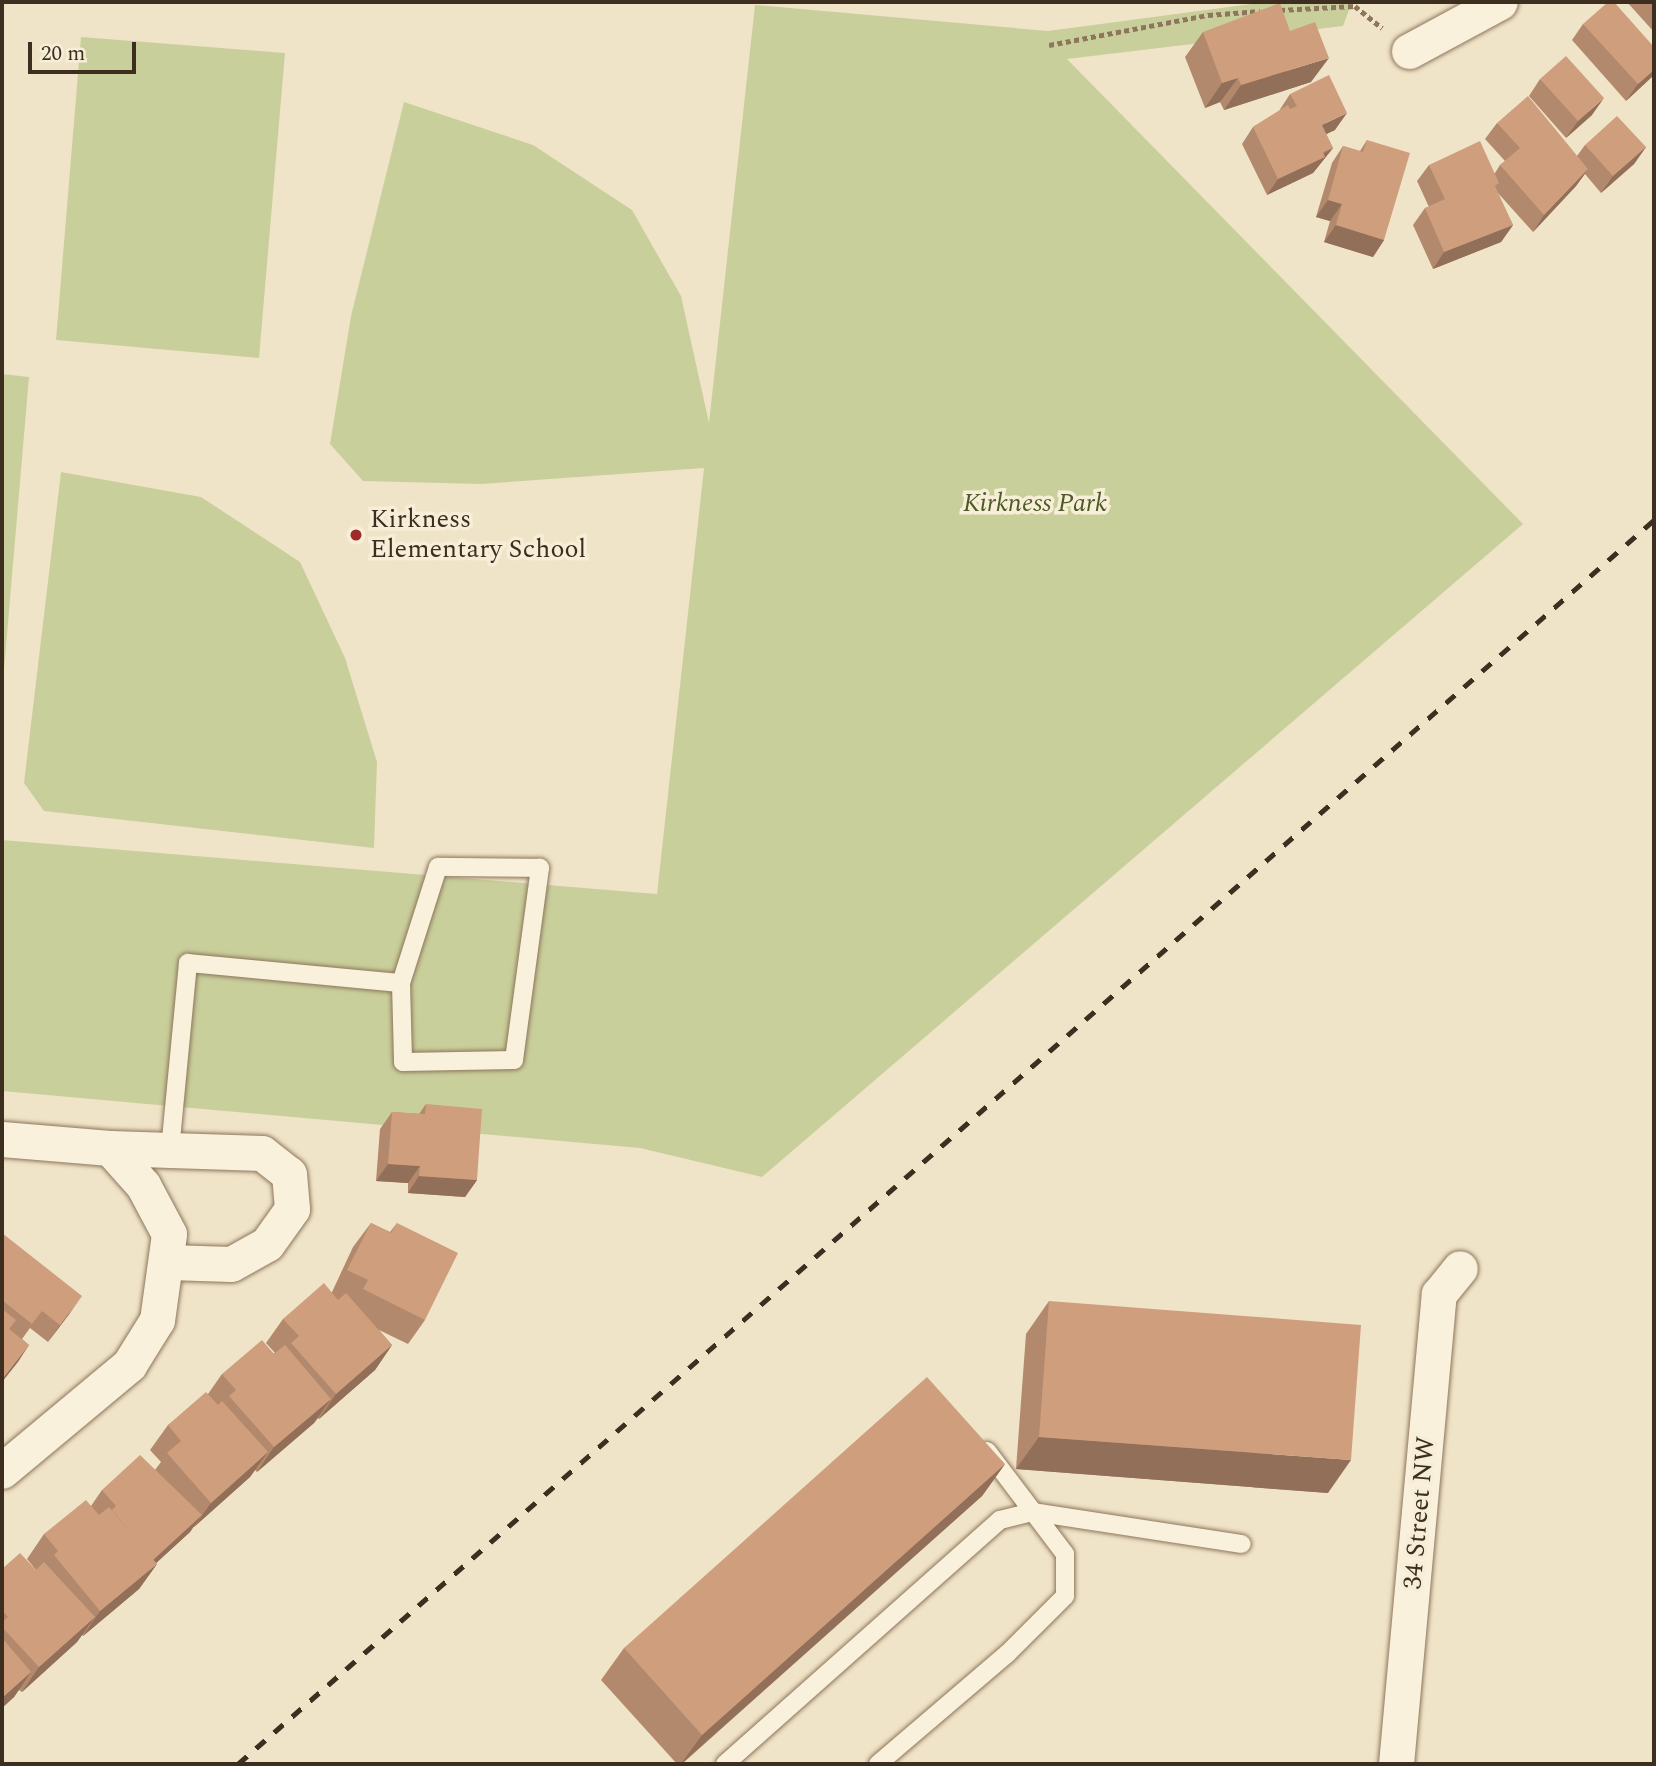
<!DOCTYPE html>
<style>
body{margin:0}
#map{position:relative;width:1656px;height:1766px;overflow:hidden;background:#f0e4c8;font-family:Spectral,serif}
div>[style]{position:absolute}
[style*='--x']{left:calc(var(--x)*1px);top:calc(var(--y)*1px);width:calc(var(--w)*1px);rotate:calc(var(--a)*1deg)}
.green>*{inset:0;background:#c9cf9b}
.path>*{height:4.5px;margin-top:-2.25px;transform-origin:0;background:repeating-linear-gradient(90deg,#8d765c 0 5px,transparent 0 8.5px)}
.roads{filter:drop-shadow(0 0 2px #8d765c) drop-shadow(0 0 2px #8d765c)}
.lane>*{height:18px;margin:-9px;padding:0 9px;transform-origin:9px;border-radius:9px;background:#faf1dc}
.street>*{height:35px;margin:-17.5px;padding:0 17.5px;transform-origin:17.5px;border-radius:17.5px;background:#faf1dc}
.rail>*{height:5px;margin-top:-2.5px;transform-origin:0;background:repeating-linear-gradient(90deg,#3d2e20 0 12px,transparent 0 24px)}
.wall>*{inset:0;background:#b2896c}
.shaded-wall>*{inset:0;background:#916f58}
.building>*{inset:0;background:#cf9f7d}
.dots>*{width:19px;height:19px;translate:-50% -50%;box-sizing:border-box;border:4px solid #f7eed8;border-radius:50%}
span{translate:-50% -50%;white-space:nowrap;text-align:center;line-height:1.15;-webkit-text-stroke:7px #f7eed8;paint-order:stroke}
.park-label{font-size:26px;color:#4d5a26;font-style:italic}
.poi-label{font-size:26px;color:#3d2e20}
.left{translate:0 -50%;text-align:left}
.street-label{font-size:26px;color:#3d2e20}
.frame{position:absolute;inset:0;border:4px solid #3d2e20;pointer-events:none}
.scale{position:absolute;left:28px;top:42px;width:108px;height:32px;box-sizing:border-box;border:4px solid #3d2e20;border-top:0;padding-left:9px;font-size:21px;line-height:24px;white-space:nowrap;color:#3d2e20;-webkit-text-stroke:5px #f7eed8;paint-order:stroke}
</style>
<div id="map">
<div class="green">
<i style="clip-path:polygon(1266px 2px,1352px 2px,1343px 26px,1067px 59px,1523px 524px,762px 1177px,640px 1148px,2px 1091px,2px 840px,657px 894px,704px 468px,481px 484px,363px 481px,330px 444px,351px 316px,404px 102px,533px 145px,632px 210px,681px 296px,709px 423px,755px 5px,1048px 31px)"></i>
<i style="clip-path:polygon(81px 37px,285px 53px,259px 358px,56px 340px)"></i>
<i style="clip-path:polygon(2px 374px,29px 377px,2px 693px)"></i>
<i style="clip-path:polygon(61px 472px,201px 497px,300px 562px,345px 658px,377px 762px,374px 848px,44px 811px,24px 783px)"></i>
</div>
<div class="path">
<i style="--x:1280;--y:10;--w:75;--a:-3.1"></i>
<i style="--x:1355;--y:6;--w:35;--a:39"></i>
<i style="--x:1049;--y:45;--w:162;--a:-10.7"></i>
<i style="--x:1208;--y:15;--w:52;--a:-4.4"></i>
</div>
<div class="roads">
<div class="lane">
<i style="--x:170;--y:1150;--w:188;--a:-84.5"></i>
<i style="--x:188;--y:963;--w:214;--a:5.4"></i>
<i style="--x:401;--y:983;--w:79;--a:88.5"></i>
<i style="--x:403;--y:1062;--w:111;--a:-1"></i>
<i style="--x:514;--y:1060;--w:194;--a:-82.3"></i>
<i style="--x:540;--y:868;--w:102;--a:-179.4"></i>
<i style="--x:438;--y:867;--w:122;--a:107.7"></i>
<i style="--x:725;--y:1764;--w:368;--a:-41.6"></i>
<i style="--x:1000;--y:1520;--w:34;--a:-14"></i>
<i style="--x:1033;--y:1512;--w:211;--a:8.7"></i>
<i style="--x:878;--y:1764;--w:170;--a:-40.5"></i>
<i style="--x:1007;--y:1654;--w:82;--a:-45"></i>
<i style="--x:1065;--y:1596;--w:42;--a:-90"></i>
<i style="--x:1065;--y:1554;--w:129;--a:-127.1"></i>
</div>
<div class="street">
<i style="--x:1409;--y:51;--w:103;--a:-28.3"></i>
<i style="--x:2;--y:1139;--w:108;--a:4.8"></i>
<i style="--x:110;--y:1148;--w:50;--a:48.3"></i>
<i style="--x:143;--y:1185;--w:55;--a:62"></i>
<i style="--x:169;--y:1234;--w:87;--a:97.9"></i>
<i style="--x:157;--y:1320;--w:53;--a:121.9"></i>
<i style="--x:129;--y:1365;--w:165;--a:140.2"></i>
<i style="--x:110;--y:1148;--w:152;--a:1.9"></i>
<i style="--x:262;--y:1153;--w:34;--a:38"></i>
<i style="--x:289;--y:1174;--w:35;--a:85"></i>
<i style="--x:292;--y:1209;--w:43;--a:125.5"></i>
<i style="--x:267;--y:1244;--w:41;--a:150.9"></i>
<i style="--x:231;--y:1264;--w:63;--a:-178.2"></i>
<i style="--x:1396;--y:1764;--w:472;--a:-84.8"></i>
<i style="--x:1439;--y:1294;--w:33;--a:-51"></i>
</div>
</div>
<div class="rail">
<i style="--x:238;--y:1764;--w:1885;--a:-41.3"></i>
</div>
<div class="wall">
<i style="clip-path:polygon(1627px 2px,1654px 2px,1654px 32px)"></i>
<i style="clip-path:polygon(1583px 24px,1654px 47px,1654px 75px,1626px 101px,1572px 40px)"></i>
<i style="clip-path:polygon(1203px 32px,1311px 82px,1224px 110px,1220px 102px,1205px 108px,1185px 57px)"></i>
<i style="clip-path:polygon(1540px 79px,1592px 115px,1566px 138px,1529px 96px)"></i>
<i style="clip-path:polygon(1290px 94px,1335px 130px,1326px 134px,1333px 148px,1313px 173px,1267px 195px,1242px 144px,1253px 127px,1279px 111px)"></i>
<i style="clip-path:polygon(1497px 123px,1577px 156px,1585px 145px,1646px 147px,1634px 164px,1601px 193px,1585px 174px,1576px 186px,1533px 232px,1497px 192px,1513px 225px,1501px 242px,1433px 269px,1413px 225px,1425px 208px,1429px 207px,1417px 181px,1429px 165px,1495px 173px,1500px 165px,1505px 161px,1485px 139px)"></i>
<i style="clip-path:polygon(1367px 140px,1384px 240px,1373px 257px,1324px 242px,1330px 221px,1316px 217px,1332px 163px,1343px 146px,1360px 151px)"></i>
<i style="clip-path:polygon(426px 1104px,477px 1180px,465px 1197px,408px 1193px,408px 1183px,376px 1181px,380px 1129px,392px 1112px,419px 1114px)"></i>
<i style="clip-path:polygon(371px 1223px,390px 1232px,397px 1223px,425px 1320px,408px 1344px,379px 1330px,392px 1345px,375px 1370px,319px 1419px,318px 1418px,314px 1423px,257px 1472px,255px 1470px,250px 1477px,194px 1527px,193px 1527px,190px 1532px,156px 1563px,157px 1564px,139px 1589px,83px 1636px,82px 1635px,77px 1642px,22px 1692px,19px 1690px,14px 1697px,2px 1708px,2px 1569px,36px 1570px,27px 1559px,44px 1534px,91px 1506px,102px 1490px,155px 1470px,161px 1462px,150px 1450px,168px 1425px,208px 1394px,222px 1374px,275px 1353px,266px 1343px,283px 1319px,332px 1292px,353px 1247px)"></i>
<i style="clip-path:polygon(2px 1233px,70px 1313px,48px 1342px,30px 1328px,22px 1339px,29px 1345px,2px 1382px)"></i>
<i style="clip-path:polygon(1049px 1301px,1328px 1493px,1016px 1469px,1026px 1334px)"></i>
<i style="clip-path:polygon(1005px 1464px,982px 1496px,682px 1764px,677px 1764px,601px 1680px,624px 1648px)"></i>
</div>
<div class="shaded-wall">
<i style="clip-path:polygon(1329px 58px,1311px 82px,1224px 110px,1241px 85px)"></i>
<i style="clip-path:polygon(1654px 70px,1654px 75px,1626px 101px,1638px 84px)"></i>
<i style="clip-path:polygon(1238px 78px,1220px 102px,1205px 108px,1222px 83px)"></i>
<i style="clip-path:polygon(1604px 98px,1592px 115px,1566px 138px,1578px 121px)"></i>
<i style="clip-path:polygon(1347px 113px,1335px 130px,1310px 142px,1322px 125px)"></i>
<i style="clip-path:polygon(1646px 147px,1634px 164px,1601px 193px,1613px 176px)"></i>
<i style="clip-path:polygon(1333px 148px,1313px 173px,1267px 195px,1278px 179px)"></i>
<i style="clip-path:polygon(1588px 169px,1576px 186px,1533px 232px,1544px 215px)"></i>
<i style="clip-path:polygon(1328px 200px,1342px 204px,1330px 221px,1316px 217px)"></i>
<i style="clip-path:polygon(1336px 225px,1384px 240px,1373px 257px,1324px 242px)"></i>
<i style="clip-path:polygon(1513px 225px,1501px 242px,1433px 269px,1444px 252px)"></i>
<i style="clip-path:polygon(388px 1164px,420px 1166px,408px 1183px,376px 1181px)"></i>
<i style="clip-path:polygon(419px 1176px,477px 1180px,465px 1197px,408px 1193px)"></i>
<i style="clip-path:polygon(82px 1296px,70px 1313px,48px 1342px,60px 1325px)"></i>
<i style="clip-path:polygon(29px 1345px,18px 1362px,2px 1382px,4px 1377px)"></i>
<i style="clip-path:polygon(392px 1345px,375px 1370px,319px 1419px,336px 1394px)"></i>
<i style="clip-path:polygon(331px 1399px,314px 1423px,257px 1472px,274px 1447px)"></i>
<i style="clip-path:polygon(1039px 1437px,1351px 1460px,1328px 1493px,1016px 1469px)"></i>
<i style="clip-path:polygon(268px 1452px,250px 1477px,194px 1527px,211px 1503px)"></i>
<i style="clip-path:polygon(1005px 1464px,982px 1496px,681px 1764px,702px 1735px)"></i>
<i style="clip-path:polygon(202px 1515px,190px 1532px,141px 1577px,153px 1560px)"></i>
<i style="clip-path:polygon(157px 1564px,139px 1589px,83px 1636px,100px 1611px)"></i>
<i style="clip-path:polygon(95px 1617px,77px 1642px,22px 1692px,39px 1667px)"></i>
<i style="clip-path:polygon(31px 1672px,14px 1697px,2px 1708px,2px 1698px)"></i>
</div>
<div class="building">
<i style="clip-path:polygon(1608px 2px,1614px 2px,1654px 47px,1654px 70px,1638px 84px,1583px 24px)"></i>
<i style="clip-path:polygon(1280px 3px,1290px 31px,1315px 22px,1329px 58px,1241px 85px,1238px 78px,1222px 83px,1203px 32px)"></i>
<i style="clip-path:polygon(1566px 56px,1604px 98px,1578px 121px,1540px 79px)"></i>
<i style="clip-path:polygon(1329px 75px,1347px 113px,1322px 125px,1333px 148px,1323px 152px,1325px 157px,1278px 179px,1253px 127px,1288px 105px,1290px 109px,1297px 106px,1290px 94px)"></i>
<i style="clip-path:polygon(1528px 96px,1588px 169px,1544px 215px,1500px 165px,1520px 148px,1497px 123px)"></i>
<i style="clip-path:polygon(1617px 116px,1646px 147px,1613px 176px,1585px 145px)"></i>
<i style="clip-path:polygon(1367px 140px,1410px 153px,1384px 240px,1336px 225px,1342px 204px,1328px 200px,1343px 146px,1363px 152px)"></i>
<i style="clip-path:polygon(1480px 141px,1499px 183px,1495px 186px,1513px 225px,1444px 252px,1425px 208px,1445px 199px,1429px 165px)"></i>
<i style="clip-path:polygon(426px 1104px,482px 1109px,477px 1180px,419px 1176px,420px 1166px,388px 1164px,392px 1112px,425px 1114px)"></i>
<i style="clip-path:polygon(371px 1223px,391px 1233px,397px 1223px,458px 1253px,425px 1320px,363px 1289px,368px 1280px,347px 1270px)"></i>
<i style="clip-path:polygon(2px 1233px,82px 1296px,60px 1325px,42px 1311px,32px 1324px,2px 1300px)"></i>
<i style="clip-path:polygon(324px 1283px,338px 1300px,346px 1293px,392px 1345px,336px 1394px,291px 1343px,299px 1336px,283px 1319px)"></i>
<i style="clip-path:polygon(1049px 1301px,1361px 1325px,1351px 1460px,1039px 1437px)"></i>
<i style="clip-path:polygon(2px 1309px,16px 1320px,9px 1329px,29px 1345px,4px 1377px,2px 1375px)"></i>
<i style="clip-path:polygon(262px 1340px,274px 1354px,285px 1345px,331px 1399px,274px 1447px,229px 1396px,236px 1390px,222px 1374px)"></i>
<i style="clip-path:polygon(927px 1377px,1005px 1464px,702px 1735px,624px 1648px)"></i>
<i style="clip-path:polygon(206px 1392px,218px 1405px,222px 1401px,268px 1452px,211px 1503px,167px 1453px,181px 1441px,168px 1425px)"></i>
<i style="clip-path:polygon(140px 1455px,202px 1515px,153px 1560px,112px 1510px,116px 1506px,102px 1490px)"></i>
<i style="clip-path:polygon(86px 1500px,99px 1515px,109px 1507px,157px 1564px,100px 1611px,54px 1555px,58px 1551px,44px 1534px)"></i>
<i style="clip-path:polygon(20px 1553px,36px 1570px,44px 1562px,95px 1617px,39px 1667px,2px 1627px,2px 1622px,8px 1617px,2px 1610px,2px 1569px)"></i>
<i style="clip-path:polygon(2px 1638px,31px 1672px,2px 1698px)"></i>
</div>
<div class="dots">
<i style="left:356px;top:535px;background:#9e2a2b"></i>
</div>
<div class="park-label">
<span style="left:1035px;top:504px">Kirkness Park</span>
</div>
<div class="poi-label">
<span class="left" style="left:370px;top:535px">Kirkness<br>Elementary School</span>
</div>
<div class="street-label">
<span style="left:1420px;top:1513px;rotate:-85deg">34 Street NW</span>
</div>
<div class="frame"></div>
<div class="scale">20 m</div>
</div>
